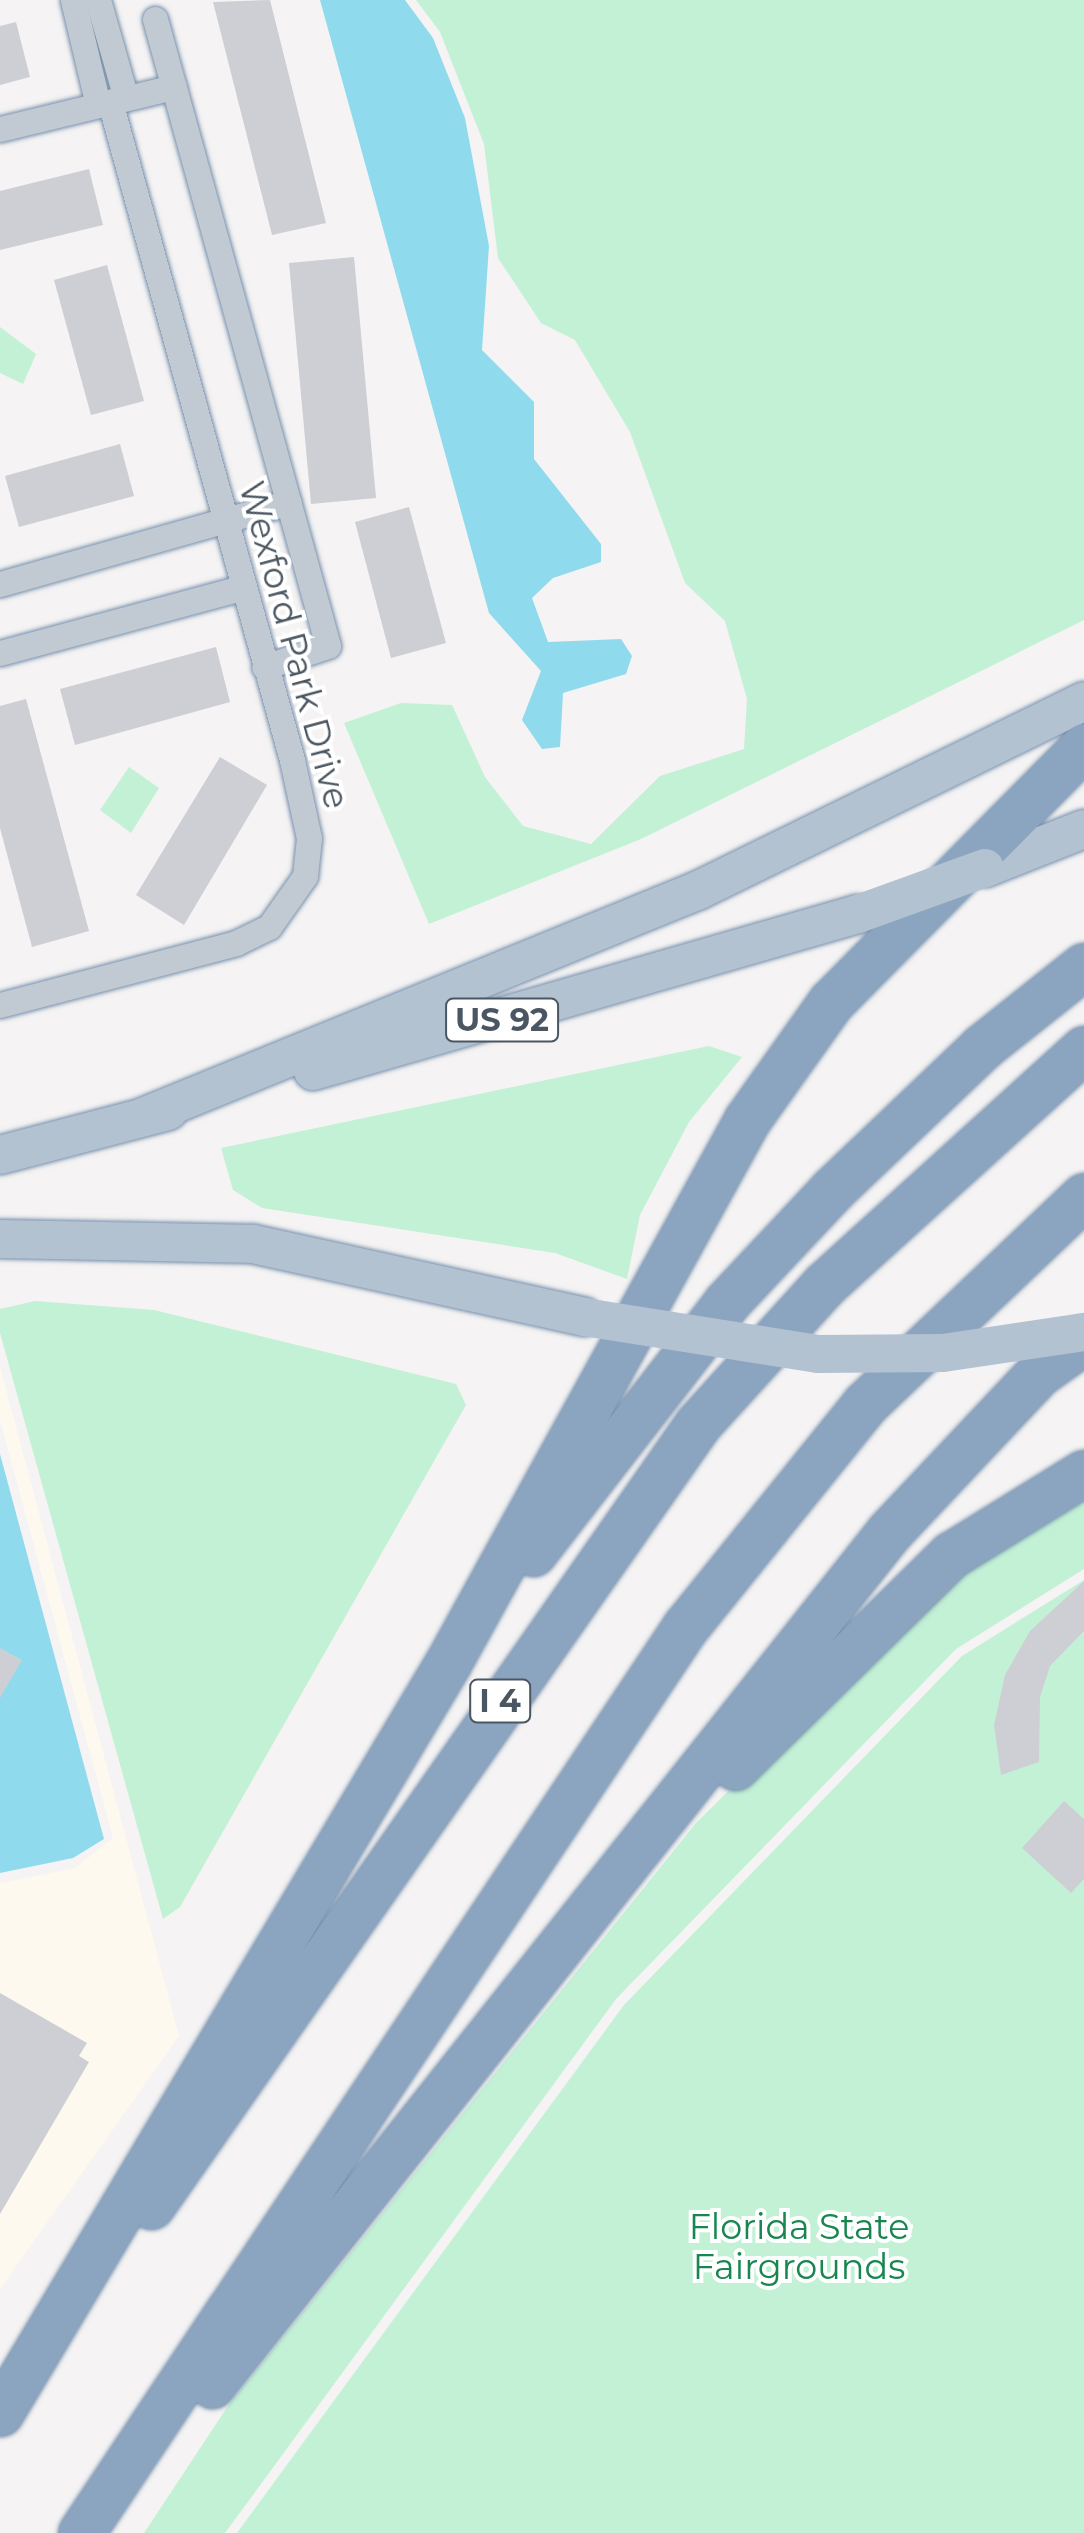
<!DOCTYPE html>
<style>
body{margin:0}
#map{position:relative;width:1084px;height:2533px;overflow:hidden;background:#f5f3f3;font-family:Montserrat,sans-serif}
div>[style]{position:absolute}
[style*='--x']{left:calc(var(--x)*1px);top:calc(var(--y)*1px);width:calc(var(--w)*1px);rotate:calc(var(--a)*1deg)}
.commercial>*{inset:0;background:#fdf9ef}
.green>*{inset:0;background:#c3f1d5}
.water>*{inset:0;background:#90daee}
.building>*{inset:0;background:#cdcfd5}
.roads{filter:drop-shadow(0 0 2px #7690ad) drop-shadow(0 0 2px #7690ad)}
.street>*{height:25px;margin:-12.5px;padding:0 12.5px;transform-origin:12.5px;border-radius:12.5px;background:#c1cad2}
.primary>*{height:38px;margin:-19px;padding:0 19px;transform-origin:19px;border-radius:19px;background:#b3c2d1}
.highway>*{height:45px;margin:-22.5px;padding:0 22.5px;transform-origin:22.5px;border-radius:22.5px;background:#8ba5c1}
.primary-bridge>*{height:38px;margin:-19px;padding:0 19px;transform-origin:19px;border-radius:19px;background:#b3c2d1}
span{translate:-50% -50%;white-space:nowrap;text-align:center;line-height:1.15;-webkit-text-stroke:8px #fff;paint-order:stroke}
.shield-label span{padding:2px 8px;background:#fff;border:2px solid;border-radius:8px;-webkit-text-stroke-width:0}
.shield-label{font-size:32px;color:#4a5661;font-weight:700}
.street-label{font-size:35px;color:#4a5661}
.park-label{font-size:35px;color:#17864f}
</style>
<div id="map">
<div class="commercial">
<i style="clip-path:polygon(0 1367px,179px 2036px,0 2289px,0 1883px,75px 1868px,113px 1838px,0 1420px)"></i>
</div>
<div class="green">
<i style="clip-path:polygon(416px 0,1084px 0,1084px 620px,641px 839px,429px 924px,344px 723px,401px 703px,452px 705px,485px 777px,523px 826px,591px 844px,660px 776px,744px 749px,747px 699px,725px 621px,685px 583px,630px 432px,575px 340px,541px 323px,498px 258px,484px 144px,440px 32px)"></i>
<i style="clip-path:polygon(0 327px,36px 354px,23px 384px,0 373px)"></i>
<i style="clip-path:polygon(129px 767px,159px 788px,131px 833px,100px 810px)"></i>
<i style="clip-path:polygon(709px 1046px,742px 1057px,689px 1122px,640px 1215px,627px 1279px,555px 1253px,262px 1208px,233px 1190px,221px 1148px)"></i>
<i style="clip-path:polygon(35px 1301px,154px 1310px,456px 1384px,466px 1405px,180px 1907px,163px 1919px,0 1333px,0 1309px)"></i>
<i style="clip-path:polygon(1084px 1487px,1084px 1569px,956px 1649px,616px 1999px,225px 2533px,144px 2533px,230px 2403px,696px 1823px,957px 1565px)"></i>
<i style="clip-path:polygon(1084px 1580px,1084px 2533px,237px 2533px,624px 2005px,962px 1656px)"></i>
</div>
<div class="water">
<i style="clip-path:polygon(320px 0,405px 0,433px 38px,465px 118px,489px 246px,482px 350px,534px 402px,534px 459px,601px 544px,601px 562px,553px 578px,532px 598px,548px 642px,621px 639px,632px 656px,626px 674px,563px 693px,560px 747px,542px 749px,522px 720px,541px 671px,489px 613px)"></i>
<i style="clip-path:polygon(0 1454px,104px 1839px,73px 1858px,0 1873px)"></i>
</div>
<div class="building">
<i style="clip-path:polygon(270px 0,326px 223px,272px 235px,213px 2px)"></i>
<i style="clip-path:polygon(16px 22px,30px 77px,0 85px,0 26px)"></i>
<i style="clip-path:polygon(89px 169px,103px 225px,0 250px,0 191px)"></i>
<i style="clip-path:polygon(354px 257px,376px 498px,311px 504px,289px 263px)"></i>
<i style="clip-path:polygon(107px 265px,144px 401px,91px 415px,54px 280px)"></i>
<i style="clip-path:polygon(120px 444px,134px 496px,19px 527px,5px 476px)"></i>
<i style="clip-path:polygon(409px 507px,446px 643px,391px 658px,355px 522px)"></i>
<i style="clip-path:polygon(216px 647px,230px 702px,75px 745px,60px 689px)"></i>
<i style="clip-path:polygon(26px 699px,89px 931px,32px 947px,0 828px,0 706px)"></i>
<i style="clip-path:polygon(220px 757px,267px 785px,184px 925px,136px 895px)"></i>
<i style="clip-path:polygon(1084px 1581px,1084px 1631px,1050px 1666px,1040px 1697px,1039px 1762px,1001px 1775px,994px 1725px,1005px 1675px,1030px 1631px)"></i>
<i style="clip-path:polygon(0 1648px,22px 1660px,0 1698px)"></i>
<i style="clip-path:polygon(1064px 1801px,1084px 1819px,1084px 1879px,1071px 1893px,1022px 1848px)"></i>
<i style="clip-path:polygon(0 1993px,87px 2043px,79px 2056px,89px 2062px,0 2214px)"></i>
</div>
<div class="roads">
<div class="street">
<i style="--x:73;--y:0;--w:108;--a:76.6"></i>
<i style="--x:98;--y:0;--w:102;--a:74.1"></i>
<i style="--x:155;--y:19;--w:650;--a:74.57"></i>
<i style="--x:328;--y:646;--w:67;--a:161.8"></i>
<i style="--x:0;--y:129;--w:179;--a:-13.6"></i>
<i style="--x:0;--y:584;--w:300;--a:-15.8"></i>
<i style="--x:0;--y:653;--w:250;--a:-15.1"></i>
<i style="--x:0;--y:1005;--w:244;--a:-14.7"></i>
<i style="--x:236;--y:943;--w:37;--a:-26"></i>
<i style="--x:269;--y:927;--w:62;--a:-54.8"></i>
<i style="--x:305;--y:876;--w:38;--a:-84"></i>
<i style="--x:309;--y:838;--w:80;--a:-102.3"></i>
<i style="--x:292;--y:760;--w:683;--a:-105.46"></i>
</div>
<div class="primary">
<i style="--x:985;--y:868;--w:106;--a:-21.5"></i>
<i style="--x:313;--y:1071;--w:567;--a:-16.07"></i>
<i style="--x:143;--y:1117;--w:601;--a:-22.21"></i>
<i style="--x:699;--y:890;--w:429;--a:-26.1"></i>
<i style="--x:0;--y:1155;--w:174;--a:-14.7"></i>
<i style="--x:0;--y:1239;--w:253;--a:1.1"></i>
<i style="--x:253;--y:1244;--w:339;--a:12.4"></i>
</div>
<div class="highway">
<i style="--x:533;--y:1553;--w:316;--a:-52.3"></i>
<i style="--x:726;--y:1303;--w:155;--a:-46.8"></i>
<i style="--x:832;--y:1190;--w:207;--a:-43.6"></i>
<i style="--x:982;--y:1047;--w:130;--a:-38.5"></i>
<i style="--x:735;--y:1767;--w:303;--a:-44.5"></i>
<i style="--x:951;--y:1555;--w:156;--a:-31.7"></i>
<i style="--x:151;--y:2206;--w:954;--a:-55.03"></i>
<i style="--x:698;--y:1424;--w:189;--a:-47.8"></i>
<i style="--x:825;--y:1284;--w:350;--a:-42.2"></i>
<i style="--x:212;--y:2385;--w:1089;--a:-51.56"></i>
<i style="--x:889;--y:1532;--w:219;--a:-46.7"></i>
<i style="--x:1039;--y:1373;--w:55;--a:-35.4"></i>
<i style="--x:0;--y:2413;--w:874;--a:-59.15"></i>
<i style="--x:448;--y:1663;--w:620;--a:-61.16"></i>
<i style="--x:747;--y:1120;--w:145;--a:-54.6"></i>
<i style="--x:831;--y:1002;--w:360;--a:-45.3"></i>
<i style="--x:81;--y:2533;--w:1090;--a:-56.3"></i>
<i style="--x:686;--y:1626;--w:285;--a:-51.1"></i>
<i style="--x:865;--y:1404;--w:302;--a:-43.5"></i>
</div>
</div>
<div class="primary-bridge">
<i style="--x:858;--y:914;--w:135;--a:-19.9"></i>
<i style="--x:584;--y:1317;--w:237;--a:9"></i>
<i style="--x:818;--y:1354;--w:125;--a:-0.5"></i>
<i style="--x:943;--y:1353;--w:143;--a:-8.5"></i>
</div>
<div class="shield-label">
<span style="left:502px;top:1020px">US 92</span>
<span style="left:500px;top:1701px">I 4</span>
</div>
<div class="street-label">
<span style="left:294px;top:645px;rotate:75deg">Wexford Park Drive</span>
</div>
<div class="park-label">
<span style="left:799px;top:2247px">Florida State<br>Fairgrounds</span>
</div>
</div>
